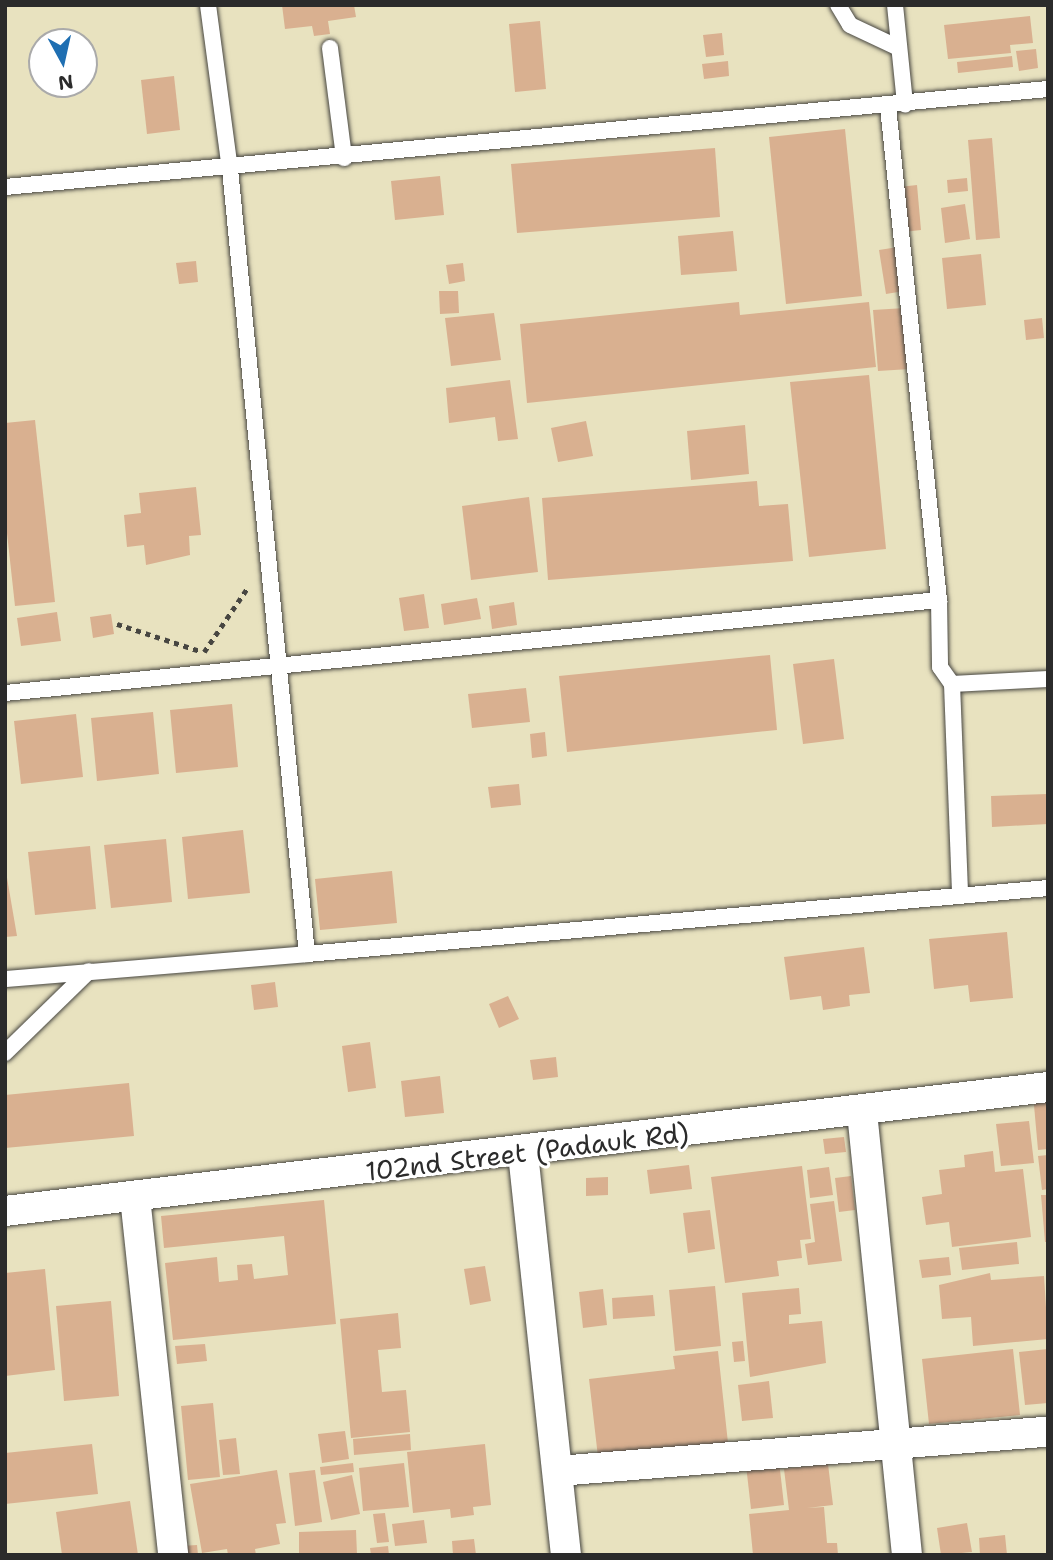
<!DOCTYPE html>
<style>
body{margin:0}
#map{position:relative;width:1053px;height:1560px;overflow:hidden;background:#e8e2bf;font-family:"Shantell Sans",sans-serif}
div>[style]{position:absolute}
[style*='--x']{left:calc(var(--x)*1px);top:calc(var(--y)*1px);width:calc(var(--w)*1px);rotate:calc(var(--a)*1deg)}
.building>*{inset:0;background:#d9b090}
.path>*{height:4.5px;margin-top:-2.25px;transform-origin:0;background:repeating-linear-gradient(90deg,#474641 0 5px,transparent 0 10px)}
.roads{filter:drop-shadow(0 0 2px #474641) drop-shadow(0 0 2px #474641)}
.service>*{height:16px;margin:-8px;padding:0 8px;transform-origin:8px;border-radius:8px;background:#fff}
.minor>*{height:30px;margin:-15px;padding:0 15px;transform-origin:15px;border-radius:15px;background:#fff}
span{translate:-50% -50%;white-space:nowrap;text-align:center;line-height:1.15;-webkit-text-stroke:6px #fff;paint-order:stroke}
.street-label{font-size:26px;color:#2b2b2b}
.frame{position:absolute;inset:0;border:7px solid #2b2b2b;pointer-events:none}
.north{position:absolute;left:28px;top:28px;width:70px;height:70px;box-sizing:border-box;background:#fff;border:2px solid #aaa;border-radius:50%;rotate:172deg;font-size:19px;font-weight:700;line-height:28px;text-align:center;color:#2b2b2b}
.north::after{content:'';display:block;margin:auto;width:24px;height:32px;background:#1f6fb2;clip-path:polygon(50% 0,100% 100%,50% 72%,0 100%)}
</style>
<div id="map">
<div class="building">
<i style="clip-path:polygon(282px 5px,354px 5px,356px 17px,328px 21px,330px 34px,314px 36px,312px 26px,285px 29px)"></i>
<i style="clip-path:polygon(1030px 16px,1033px 43px,1010px 45px,1011px 53px,948px 59px,944px 25px)"></i>
<i style="clip-path:polygon(540px 21px,546px 89px,515px 92px,509px 24px)"></i>
<i style="clip-path:polygon(722px 33px,724px 55px,706px 57px,703px 35px)"></i>
<i style="clip-path:polygon(1036px 49px,1038px 68px,1019px 71px,1016px 51px)"></i>
<i style="clip-path:polygon(1012px 56px,1013px 67px,958px 73px,957px 62px)"></i>
<i style="clip-path:polygon(728px 61px,729px 76px,704px 79px,702px 64px)"></i>
<i style="clip-path:polygon(174px 76px,180px 130px,147px 134px,141px 80px)"></i>
<i style="clip-path:polygon(845px 129px,862px 296px,786px 304px,769px 137px)"></i>
<i style="clip-path:polygon(992px 138px,1000px 238px,976px 240px,968px 140px)"></i>
<i style="clip-path:polygon(715px 148px,720px 217px,517px 233px,511px 164px)"></i>
<i style="clip-path:polygon(440px 176px,444px 215px,395px 220px,391px 181px)"></i>
<i style="clip-path:polygon(967px 178px,968px 191px,948px 193px,947px 180px)"></i>
<i style="clip-path:polygon(917px 185px,921px 230px,903px 232px,899px 187px)"></i>
<i style="clip-path:polygon(965px 204px,970px 239px,945px 243px,941px 208px)"></i>
<i style="clip-path:polygon(733px 231px,737px 271px,681px 275px,678px 236px)"></i>
<i style="clip-path:polygon(898px 247px,904px 291px,886px 294px,879px 250px)"></i>
<i style="clip-path:polygon(981px 254px,986px 305px,947px 309px,942px 258px)"></i>
<i style="clip-path:polygon(196px 261px,198px 282px,179px 284px,176px 263px)"></i>
<i style="clip-path:polygon(463px 263px,465px 281px,449px 284px,446px 265px)"></i>
<i style="clip-path:polygon(439px 291px,458px 291px,459px 313px,440px 314px)"></i>
<i style="clip-path:polygon(739px 302px,740px 315px,869px 302px,876px 367px,527px 403px,520px 324px)"></i>
<i style="clip-path:polygon(905px 308px,910px 369px,878px 371px,873px 310px)"></i>
<i style="clip-path:polygon(494px 313px,501px 360px,451px 366px,445px 318px)"></i>
<i style="clip-path:polygon(1042px 318px,1044px 338px,1026px 340px,1024px 320px)"></i>
<i style="clip-path:polygon(869px 375px,886px 549px,809px 557px,790px 382px)"></i>
<i style="clip-path:polygon(510px 380px,518px 439px,498px 441px,495px 417px,449px 423px,446px 388px)"></i>
<i style="clip-path:polygon(35px 420px,55px 602px,15px 606px,5px 515px,5px 423px)"></i>
<i style="clip-path:polygon(586px 421px,593px 456px,558px 462px,551px 428px)"></i>
<i style="clip-path:polygon(745px 425px,749px 474px,691px 480px,687px 431px)"></i>
<i style="clip-path:polygon(757px 481px,759px 506px,788px 504px,793px 561px,548px 580px,542px 498px)"></i>
<i style="clip-path:polygon(196px 487px,201px 535px,189px 536px,190px 555px,146px 565px,144px 545px,127px 547px,124px 515px,141px 513px,139px 493px)"></i>
<i style="clip-path:polygon(529px 497px,538px 572px,471px 580px,462px 506px)"></i>
<i style="clip-path:polygon(424px 594px,429px 628px,404px 631px,399px 598px)"></i>
<i style="clip-path:polygon(477px 598px,481px 619px,444px 625px,441px 604px)"></i>
<i style="clip-path:polygon(514px 602px,517px 625px,492px 629px,489px 606px)"></i>
<i style="clip-path:polygon(57px 612px,61px 641px,21px 646px,17px 618px)"></i>
<i style="clip-path:polygon(111px 614px,114px 634px,93px 638px,90px 617px)"></i>
<i style="clip-path:polygon(770px 655px,777px 730px,567px 752px,559px 676px)"></i>
<i style="clip-path:polygon(834px 659px,844px 739px,803px 744px,793px 664px)"></i>
<i style="clip-path:polygon(526px 688px,530px 722px,472px 728px,468px 694px)"></i>
<i style="clip-path:polygon(232px 704px,238px 767px,176px 773px,170px 710px)"></i>
<i style="clip-path:polygon(153px 712px,159px 774px,97px 781px,91px 718px)"></i>
<i style="clip-path:polygon(76px 714px,83px 777px,21px 784px,14px 721px)"></i>
<i style="clip-path:polygon(545px 732px,547px 756px,532px 758px,530px 734px)"></i>
<i style="clip-path:polygon(519px 784px,521px 805px,491px 808px,488px 787px)"></i>
<i style="clip-path:polygon(1048px 794px,1048px 824px,992px 827px,991px 796px)"></i>
<i style="clip-path:polygon(243px 830px,250px 893px,188px 899px,182px 837px)"></i>
<i style="clip-path:polygon(166px 839px,172px 902px,111px 908px,104px 845px)"></i>
<i style="clip-path:polygon(90px 846px,96px 909px,35px 915px,28px 852px)"></i>
<i style="clip-path:polygon(5px 866px,17px 936px,5px 937px)"></i>
<i style="clip-path:polygon(392px 871px,397px 923px,320px 930px,315px 879px)"></i>
<i style="clip-path:polygon(1007px 932px,1013px 998px,970px 1002px,968px 985px,934px 989px,929px 939px)"></i>
<i style="clip-path:polygon(864px 947px,870px 993px,849px 995px,850px 1006px,823px 1010px,821px 996px,790px 1000px,784px 957px)"></i>
<i style="clip-path:polygon(275px 982px,278px 1007px,254px 1010px,251px 985px)"></i>
<i style="clip-path:polygon(508px 996px,519px 1019px,499px 1028px,489px 1004px)"></i>
<i style="clip-path:polygon(370px 1042px,376px 1088px,348px 1092px,342px 1046px)"></i>
<i style="clip-path:polygon(556px 1057px,558px 1077px,533px 1080px,530px 1060px)"></i>
<i style="clip-path:polygon(440px 1076px,444px 1113px,405px 1117px,401px 1081px)"></i>
<i style="clip-path:polygon(129px 1083px,134px 1136px,5px 1148px,5px 1095px)"></i>
<i style="clip-path:polygon(1048px 1092px,1048px 1149px,1038px 1150px,1033px 1094px)"></i>
<i style="clip-path:polygon(1029px 1121px,1034px 1163px,1001px 1166px,996px 1124px)"></i>
<i style="clip-path:polygon(844px 1137px,846px 1152px,825px 1154px,823px 1139px)"></i>
<i style="clip-path:polygon(993px 1151px,995px 1172px,1023px 1169px,1031px 1237px,952px 1247px,949px 1222px,926px 1225px,922px 1197px,942px 1194px,939px 1170px,965px 1167px,964px 1155px)"></i>
<i style="clip-path:polygon(1048px 1155px,1048px 1189px,1042px 1190px,1038px 1156px)"></i>
<i style="clip-path:polygon(689px 1165px,692px 1189px,650px 1194px,647px 1170px)"></i>
<i style="clip-path:polygon(802px 1166px,811px 1239px,800px 1240px,802px 1258px,777px 1261px,779px 1276px,725px 1283px,711px 1177px)"></i>
<i style="clip-path:polygon(829px 1167px,833px 1195px,810px 1198px,807px 1170px)"></i>
<i style="clip-path:polygon(851px 1176px,855px 1210px,839px 1212px,835px 1178px)"></i>
<i style="clip-path:polygon(608px 1177px,608px 1195px,586px 1196px,586px 1178px)"></i>
<i style="clip-path:polygon(1041px 1195px,1048px 1195px,1048px 1242px,1045px 1242px)"></i>
<i style="clip-path:polygon(324px 1200px,336px 1324px,173px 1340px,165px 1263px,217px 1257px,219px 1282px,238px 1280px,237px 1265px,252px 1264px,254px 1279px,288px 1275px,284px 1236px,164px 1248px,161px 1216px)"></i>
<i style="clip-path:polygon(834px 1201px,842px 1261px,808px 1265px,805px 1244px,815px 1242px,810px 1204px)"></i>
<i style="clip-path:polygon(710px 1210px,715px 1249px,688px 1253px,683px 1213px)"></i>
<i style="clip-path:polygon(1017px 1242px,1019px 1264px,962px 1270px,959px 1248px)"></i>
<i style="clip-path:polygon(949px 1257px,951px 1275px,922px 1278px,919px 1260px)"></i>
<i style="clip-path:polygon(485px 1266px,491px 1301px,470px 1305px,464px 1269px)"></i>
<i style="clip-path:polygon(45px 1269px,55px 1370px,5px 1376px,5px 1273px)"></i>
<i style="clip-path:polygon(990px 1273px,991px 1280px,1044px 1276px,1048px 1339px,973px 1346px,971px 1317px,942px 1319px,939px 1285px)"></i>
<i style="clip-path:polygon(715px 1286px,721px 1346px,675px 1351px,669px 1290px)"></i>
<i style="clip-path:polygon(799px 1288px,801px 1314px,789px 1315px,789px 1324px,822px 1321px,826px 1363px,750px 1377px,742px 1293px)"></i>
<i style="clip-path:polygon(603px 1289px,607px 1325px,583px 1328px,579px 1292px)"></i>
<i style="clip-path:polygon(653px 1295px,655px 1316px,613px 1319px,612px 1298px)"></i>
<i style="clip-path:polygon(111px 1301px,119px 1396px,64px 1401px,56px 1306px)"></i>
<i style="clip-path:polygon(398px 1313px,401px 1348px,378px 1350px,382px 1392px,406px 1390px,410px 1432px,351px 1438px,340px 1319px)"></i>
<i style="clip-path:polygon(743px 1341px,745px 1361px,734px 1362px,732px 1342px)"></i>
<i style="clip-path:polygon(205px 1344px,207px 1361px,177px 1364px,175px 1346px)"></i>
<i style="clip-path:polygon(1013px 1349px,1020px 1415px,929px 1424px,922px 1359px)"></i>
<i style="clip-path:polygon(1048px 1349px,1048px 1403px,1025px 1405px,1019px 1352px)"></i>
<i style="clip-path:polygon(718px 1351px,728px 1443px,598px 1457px,589px 1379px,675px 1369px,673px 1356px)"></i>
<i style="clip-path:polygon(769px 1381px,773px 1418px,742px 1421px,738px 1385px)"></i>
<i style="clip-path:polygon(213px 1403px,220px 1477px,188px 1480px,181px 1406px)"></i>
<i style="clip-path:polygon(345px 1431px,349px 1459px,322px 1463px,318px 1434px)"></i>
<i style="clip-path:polygon(410px 1434px,411px 1450px,354px 1455px,353px 1439px)"></i>
<i style="clip-path:polygon(236px 1438px,240px 1474px,223px 1475px,219px 1440px)"></i>
<i style="clip-path:polygon(92px 1444px,98px 1494px,5px 1504px,5px 1453px)"></i>
<i style="clip-path:polygon(485px 1444px,491px 1505px,473px 1507px,474px 1515px,451px 1518px,450px 1509px,413px 1513px,407px 1452px)"></i>
<i style="clip-path:polygon(779px 1461px,784px 1505px,751px 1509px,746px 1465px)"></i>
<i style="clip-path:polygon(353px 1463px,354px 1472px,321px 1475px,320px 1467px)"></i>
<i style="clip-path:polygon(404px 1463px,409px 1507px,363px 1511px,359px 1468px)"></i>
<i style="clip-path:polygon(828px 1464px,833px 1505px,807px 1508px,824px 1507px,827px 1543px,837px 1543px,838px 1555px,753px 1555px,749px 1514px,789px 1510px,784px 1469px)"></i>
<i style="clip-path:polygon(277px 1470px,286px 1523px,276px 1524px,280px 1544px,255px 1549px,256px 1555px,228px 1555px,227px 1549px,202px 1553px,190px 1484px)"></i>
<i style="clip-path:polygon(315px 1470px,322px 1522px,295px 1526px,289px 1473px)"></i>
<i style="clip-path:polygon(352px 1475px,360px 1514px,331px 1520px,323px 1482px)"></i>
<i style="clip-path:polygon(130px 1501px,138px 1555px,62px 1555px,56px 1512px)"></i>
<i style="clip-path:polygon(385px 1513px,389px 1542px,377px 1543px,373px 1514px)"></i>
<i style="clip-path:polygon(424px 1520px,427px 1543px,395px 1546px,392px 1524px)"></i>
<i style="clip-path:polygon(967px 1523px,972px 1552px,941px 1555px,937px 1528px)"></i>
<i style="clip-path:polygon(356px 1530px,357px 1555px,299px 1555px,299px 1532px)"></i>
<i style="clip-path:polygon(1005px 1535px,1007px 1555px,980px 1555px,979px 1538px)"></i>
<i style="clip-path:polygon(474px 1539px,476px 1555px,453px 1555px,452px 1541px)"></i>
<i style="clip-path:polygon(197px 1545px,198px 1555px,182px 1555px,181px 1546px)"></i>
<i style="clip-path:polygon(388px 1546px,389px 1555px,371px 1555px,370px 1548px)"></i>
</div>
<div class="path">
<i style="--x:117;--y:624;--w:87;--a:18"></i>
<i style="--x:204;--y:652;--w:78;--a:-55.9"></i>
</div>
<div class="roads">
<div class="service">
<i style="--x:208;--y:5;--w:165;--a:82.4"></i>
<i style="--x:230;--y:169;--w:789;--a:84.4"></i>
<i style="--x:307;--y:954;--w:744;--a:-5.09"></i>
<i style="--x:838;--y:5;--w:23;--a:59"></i>
<i style="--x:850;--y:25;--w:54;--a:25.1"></i>
<i style="--x:895;--y:5;--w:100;--a:84.2"></i>
<i style="--x:330;--y:48;--w:111;--a:82.7"></i>
<i style="--x:5;--y:187;--w:1048;--a:-5.37"></i>
<i style="--x:939;--y:600;--w:67;--a:89.1"></i>
<i style="--x:940;--y:667;--w:21;--a:55"></i>
<i style="--x:952;--y:684;--w:96;--a:-3"></i>
<i style="--x:952;--y:684;--w:212;--a:87.8"></i>
<i style="--x:5;--y:693;--w:939;--a:-5.69"></i>
<i style="--x:939;--y:600;--w:497;--a:-95.9"></i>
<i style="--x:5;--y:979;--w:303;--a:-4.7"></i>
<i style="--x:5;--y:1053;--w:117;--a:-44.3"></i>
</div>
<div class="minor">
<i style="--x:862;--y:1112;--w:445;--a:84.2"></i>
<i style="--x:523;--y:1153;--w:404;--a:83.9"></i>
<i style="--x:135;--y:1197;--w:360;--a:83.9"></i>
<i style="--x:5;--y:1211;--w:1050;--a:-6.78"></i>
<i style="--x:558;--y:1471;--w:492;--a:-4.6"></i>
</div>
</div>
<div class="street-label">
<span style="left:527px;top:1152px;rotate:-7deg">102nd Street (Padauk Rd)</span>
</div>
<div class="frame"></div>
<div class="north">N</div>
</div>
